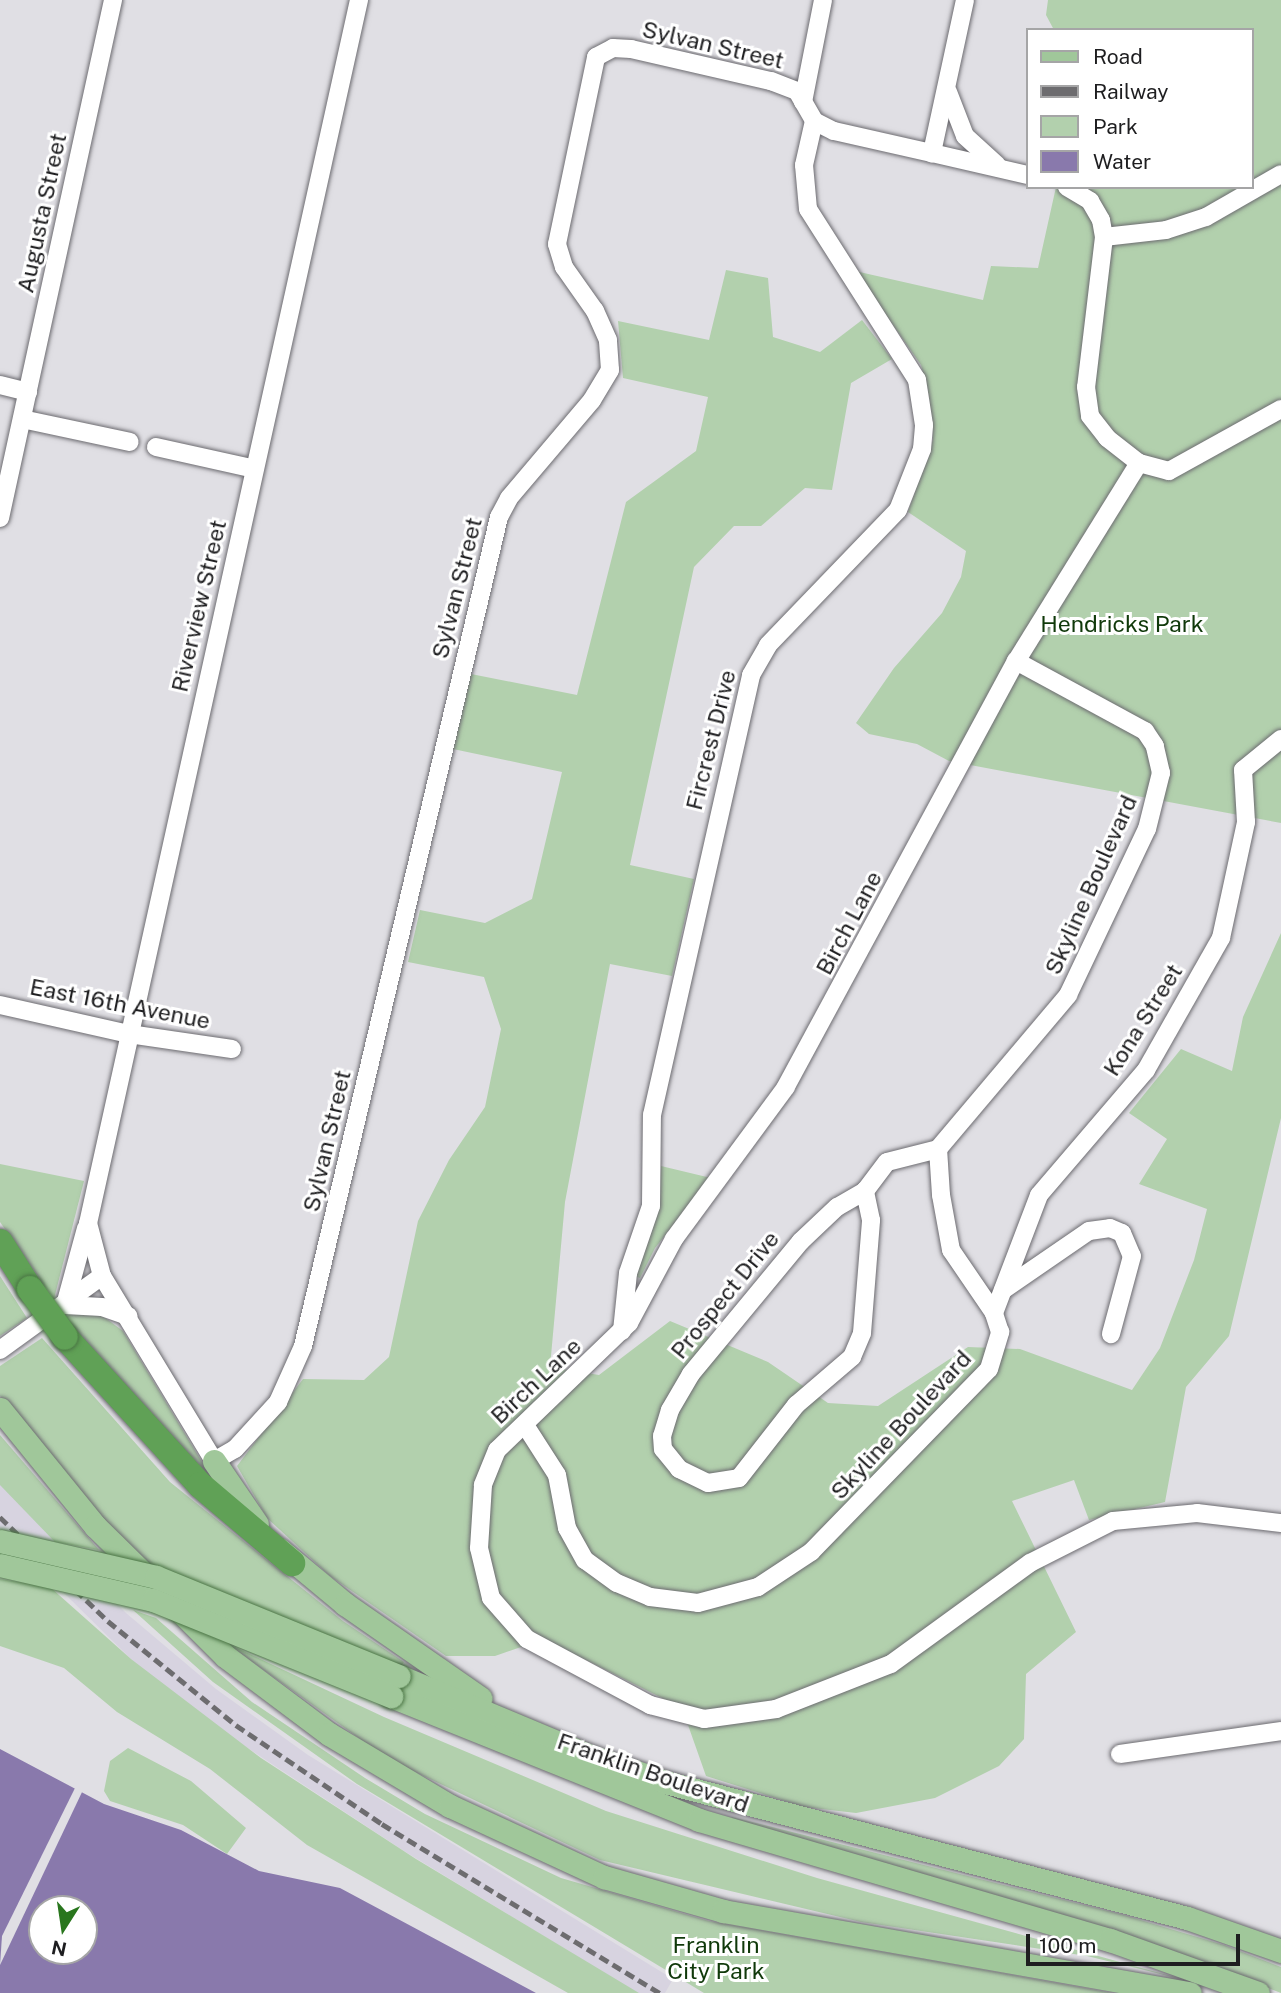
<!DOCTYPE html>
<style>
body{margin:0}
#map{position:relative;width:1281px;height:1993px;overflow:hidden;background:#e0dfe4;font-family:"Public Sans",sans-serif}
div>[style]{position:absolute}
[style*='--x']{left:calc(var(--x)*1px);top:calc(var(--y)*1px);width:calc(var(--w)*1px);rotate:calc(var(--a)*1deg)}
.built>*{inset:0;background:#d7d3e0}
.green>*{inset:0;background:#b2d0ad}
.water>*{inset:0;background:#8979ac}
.pier>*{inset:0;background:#e0dfe4}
.roads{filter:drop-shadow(0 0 2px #6c6b70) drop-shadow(0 0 2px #6c6b70)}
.minor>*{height:18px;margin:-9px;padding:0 9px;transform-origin:9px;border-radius:9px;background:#fff}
.major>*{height:23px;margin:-11.5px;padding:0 11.5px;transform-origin:11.5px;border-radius:11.5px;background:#a0c79a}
.highway>*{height:26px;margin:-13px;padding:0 13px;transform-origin:13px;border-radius:13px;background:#60a156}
.rail>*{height:4.5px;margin-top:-2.25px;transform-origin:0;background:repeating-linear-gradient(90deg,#6d6c6f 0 10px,transparent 0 15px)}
.bridges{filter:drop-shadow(0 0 2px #497343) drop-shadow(0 0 2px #497343)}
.major-bridge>*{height:23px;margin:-11.5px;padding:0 11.5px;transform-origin:11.5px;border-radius:11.5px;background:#a0c79a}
.highway-bridge>*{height:26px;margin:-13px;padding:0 13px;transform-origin:13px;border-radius:13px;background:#60a156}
span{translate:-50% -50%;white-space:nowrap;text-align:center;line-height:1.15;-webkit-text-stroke:6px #fff;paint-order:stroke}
.street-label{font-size:23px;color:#1e1e20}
.park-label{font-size:23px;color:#10390a}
.legend{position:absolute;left:1026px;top:28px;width:228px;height:161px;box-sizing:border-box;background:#fff;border:2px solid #a5a5a6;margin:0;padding:9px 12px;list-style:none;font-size:21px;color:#1e1e20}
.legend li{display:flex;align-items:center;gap:14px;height:35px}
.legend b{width:35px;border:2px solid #a5a5a6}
.north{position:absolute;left:28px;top:1895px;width:70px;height:70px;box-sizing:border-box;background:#fff;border:2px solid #a5a5a6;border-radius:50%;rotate:192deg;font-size:19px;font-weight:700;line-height:28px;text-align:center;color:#1e1e20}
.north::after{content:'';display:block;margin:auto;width:24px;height:32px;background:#29761d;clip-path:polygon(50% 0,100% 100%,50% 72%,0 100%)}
.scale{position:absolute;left:1026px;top:1934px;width:214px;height:32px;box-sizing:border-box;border:4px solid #1e1e20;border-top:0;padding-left:9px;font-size:21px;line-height:24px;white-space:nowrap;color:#1e1e20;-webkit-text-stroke:5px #fff;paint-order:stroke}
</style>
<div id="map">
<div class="built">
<i style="clip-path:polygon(0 1484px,126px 1613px,216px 1689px,308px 1755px,673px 1979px,665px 1993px,637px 1993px,404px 1851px,237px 1741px,135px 1663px,0 1530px)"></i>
</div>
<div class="green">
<i style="clip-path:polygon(1048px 0,1281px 0,1281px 823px,949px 761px,917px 744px,869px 734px,856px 723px,894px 668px,942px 613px,961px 577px,966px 551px,908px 512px,933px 440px,929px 396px,921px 365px,855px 271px,983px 300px,991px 266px,1038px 268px,1056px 187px,1251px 187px,1251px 30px,1054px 30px,1046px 15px)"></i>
<i style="clip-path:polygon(726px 270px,768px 278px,773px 337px,820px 352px,862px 320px,892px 359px,851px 383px,832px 490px,805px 488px,761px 526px,734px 526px,694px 567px,630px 865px,694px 879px,672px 976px,610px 964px,565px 1202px,550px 1367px,599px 1375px,670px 1321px,768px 1362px,828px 1403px,878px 1406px,968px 1347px,1020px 1349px,1132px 1390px,1160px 1348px,1194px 1260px,1207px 1209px,1139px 1184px,1167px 1139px,1129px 1113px,1181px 1049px,1232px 1071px,1243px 1017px,1281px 933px,1281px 1118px,1229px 1336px,1186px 1387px,1165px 1502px,1089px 1520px,1074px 1480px,1012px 1501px,1076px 1632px,1026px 1674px,1024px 1739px,999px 1766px,935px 1798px,856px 1813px,804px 1807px,706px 1776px,682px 1708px,544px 1639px,495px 1656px,446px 1656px,330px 1576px,267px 1518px,237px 1466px,303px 1379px,364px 1380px,389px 1357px,418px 1221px,449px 1160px,485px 1107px,501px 1029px,484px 977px,408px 962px,420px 910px,485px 923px,532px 899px,562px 772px,453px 749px,471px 674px,577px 695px,626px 502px,696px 451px,708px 397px,623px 378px,618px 321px,709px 340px)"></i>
<i style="clip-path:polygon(0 1164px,84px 1181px,54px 1299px,0 1222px)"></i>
<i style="clip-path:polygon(661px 1166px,711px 1178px,655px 1248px,640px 1278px,634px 1276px,657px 1208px)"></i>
<i style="clip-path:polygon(0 1276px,27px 1318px,0 1336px)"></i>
<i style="clip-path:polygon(72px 1313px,100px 1314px,123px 1331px,211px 1477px,91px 1352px,66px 1317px)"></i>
<i style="clip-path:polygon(42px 1338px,170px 1482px,343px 1621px,404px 1662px,399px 1670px,138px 1563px,0 1396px,0 1366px)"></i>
<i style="clip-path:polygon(0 1435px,99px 1550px,55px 1542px,0 1485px)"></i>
<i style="clip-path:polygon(0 1579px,50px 1587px,131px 1659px,261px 1758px,416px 1859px,639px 1993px,568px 1993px,307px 1845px,210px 1769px,117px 1712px,64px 1668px,0 1646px)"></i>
<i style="clip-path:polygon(133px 1610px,156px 1618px,252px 1702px,365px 1778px,425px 1814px,561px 1878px,709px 1921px,1113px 1993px,704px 1993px,357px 1784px,213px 1682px)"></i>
<i style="clip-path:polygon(226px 1643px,384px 1717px,606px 1811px,817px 1878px,1185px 1980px,1087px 1956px,861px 1922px,600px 1860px,388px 1759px)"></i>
<i style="clip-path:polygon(128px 1748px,191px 1781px,246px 1828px,227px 1854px,183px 1825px,110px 1801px,104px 1791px,110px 1761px)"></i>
<i style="clip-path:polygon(732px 1817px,1124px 1915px,1224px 1945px,1281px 1967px,1281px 1993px,1216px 1968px,729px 1823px)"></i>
</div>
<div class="water">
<i style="clip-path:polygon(evenodd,0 1749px,104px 1804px,181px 1830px,259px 1871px,340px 1888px,536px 1993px,0 1993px,0 1749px,42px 1909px,84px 1909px,84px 1951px,42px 1951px,42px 1909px)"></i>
</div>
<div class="pier">
<i style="clip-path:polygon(76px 1786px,83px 1790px,0 1965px,2px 1936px)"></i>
</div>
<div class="roads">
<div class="minor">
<i style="--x:359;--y:0;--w:1253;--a:102.49"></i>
<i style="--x:88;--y:1223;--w:55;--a:75.2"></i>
<i style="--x:102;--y:1276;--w:216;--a:58.8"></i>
<i style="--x:214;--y:1461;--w:24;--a:-30"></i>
<i style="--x:235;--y:1449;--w:64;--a:-47.5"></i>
<i style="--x:278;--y:1402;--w:61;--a:-65.9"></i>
<i style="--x:303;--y:1346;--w:852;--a:-76.7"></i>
<i style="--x:499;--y:517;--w:21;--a:-62"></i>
<i style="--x:509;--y:498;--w:128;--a:-49.7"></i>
<i style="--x:592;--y:400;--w:35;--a:-59"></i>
<i style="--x:610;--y:370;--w:30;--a:-94"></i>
<i style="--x:608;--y:340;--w:32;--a:-114"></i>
<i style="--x:595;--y:311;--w:54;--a:-125.2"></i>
<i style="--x:564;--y:267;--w:24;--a:-107"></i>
<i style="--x:557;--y:244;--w:191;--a:-78.2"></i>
<i style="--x:596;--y:57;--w:19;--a:-28"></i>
<i style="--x:613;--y:48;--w:18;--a:3"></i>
<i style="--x:631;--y:49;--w:144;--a:12.9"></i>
<i style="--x:771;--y:81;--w:28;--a:21"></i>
<i style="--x:797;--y:91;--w:34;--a:60"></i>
<i style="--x:814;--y:121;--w:22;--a:27"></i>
<i style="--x:834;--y:131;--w:100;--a:12.7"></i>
<i style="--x:965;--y:0;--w:157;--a:102.2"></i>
<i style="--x:932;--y:153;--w:98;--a:13"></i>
<i style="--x:948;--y:92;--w:47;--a:68.9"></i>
<i style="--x:965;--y:136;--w:43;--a:42.2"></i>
<i style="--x:803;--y:102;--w:104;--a:-78.9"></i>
<i style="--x:1067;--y:187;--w:27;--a:31"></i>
<i style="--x:1090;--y:201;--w:22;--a:60"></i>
<i style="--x:1101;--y:220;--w:17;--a:80"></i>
<i style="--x:1104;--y:237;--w:151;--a:96.8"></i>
<i style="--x:1086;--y:387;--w:29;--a:82"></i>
<i style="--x:1090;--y:416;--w:28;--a:52"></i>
<i style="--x:1107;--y:438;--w:41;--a:38"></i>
<i style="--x:1139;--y:463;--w:31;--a:15"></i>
<i style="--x:1169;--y:471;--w:128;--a:-29"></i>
<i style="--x:1104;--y:237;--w:62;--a:-6.4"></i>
<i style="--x:1166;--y:230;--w:42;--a:-18"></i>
<i style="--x:1206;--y:217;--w:86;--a:-29.8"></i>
<i style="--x:0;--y:385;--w:29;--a:14"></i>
<i style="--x:22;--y:419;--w:110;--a:12"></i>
<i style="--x:156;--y:447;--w:101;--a:12.5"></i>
<i style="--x:1139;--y:463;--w:233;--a:121.8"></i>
<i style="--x:1016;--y:661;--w:484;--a:118.4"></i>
<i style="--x:786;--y:1087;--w:189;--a:126.4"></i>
<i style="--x:674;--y:1239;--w:95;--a:118.2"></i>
<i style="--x:629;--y:1323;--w:183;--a:136.1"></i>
<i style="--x:497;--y:1450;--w:38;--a:112"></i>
<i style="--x:483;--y:1485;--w:63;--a:93.6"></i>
<i style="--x:479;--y:1548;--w:51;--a:76.5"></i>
<i style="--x:491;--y:1598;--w:55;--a:48.7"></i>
<i style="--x:527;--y:1639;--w:140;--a:28.2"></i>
<i style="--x:650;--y:1705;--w:56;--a:14.5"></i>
<i style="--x:704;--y:1719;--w:73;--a:-7.9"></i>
<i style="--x:776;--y:1709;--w:123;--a:-21.4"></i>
<i style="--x:891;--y:1664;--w:172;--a:-36"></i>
<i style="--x:1030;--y:1563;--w:93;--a:-26.8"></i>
<i style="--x:1113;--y:1521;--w:84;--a:-5.4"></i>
<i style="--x:1197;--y:1513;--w:85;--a:6.8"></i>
<i style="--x:0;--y:518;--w:530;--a:-77.69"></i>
<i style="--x:0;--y:1005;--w:132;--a:12.7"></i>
<i style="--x:129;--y:1034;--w:104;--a:8.3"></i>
<i style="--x:865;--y:1191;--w:32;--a:150"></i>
<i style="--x:837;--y:1207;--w:50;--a:136.6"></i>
<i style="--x:801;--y:1241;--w:173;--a:129.6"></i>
<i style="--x:691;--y:1374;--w:42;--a:120.3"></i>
<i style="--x:670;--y:1410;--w:27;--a:107"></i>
<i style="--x:662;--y:1436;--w:13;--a:86"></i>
<i style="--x:663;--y:1449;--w:26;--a:51"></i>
<i style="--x:679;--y:1469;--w:32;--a:26"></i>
<i style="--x:708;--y:1483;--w:31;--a:-9"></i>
<i style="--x:739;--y:1478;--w:93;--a:-52"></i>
<i style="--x:796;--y:1405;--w:74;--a:-40.6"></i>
<i style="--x:852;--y:1357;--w:26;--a:-67"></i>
<i style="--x:862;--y:1333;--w:113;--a:-85.4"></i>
<i style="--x:871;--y:1220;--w:30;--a:-102"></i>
<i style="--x:865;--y:1191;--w:36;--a:-53"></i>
<i style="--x:887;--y:1162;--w:53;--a:-14.3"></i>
<i style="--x:1003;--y:1290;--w:104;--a:-34.5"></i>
<i style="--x:1089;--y:1231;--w:21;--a:-8"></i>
<i style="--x:1110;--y:1228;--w:13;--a:23"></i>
<i style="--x:1122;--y:1233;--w:25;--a:67"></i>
<i style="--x:1132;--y:1256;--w:81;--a:105.1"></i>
<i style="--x:65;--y:1305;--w:80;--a:-74.7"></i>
<i style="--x:65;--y:1305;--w:37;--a:3"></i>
<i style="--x:102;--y:1307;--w:28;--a:19"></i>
<i style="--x:994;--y:1313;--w:126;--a:-69.1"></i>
<i style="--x:1039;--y:1195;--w:165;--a:-49.4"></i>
<i style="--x:1146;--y:1070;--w:152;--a:-60.4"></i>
<i style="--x:1221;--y:938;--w:119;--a:-77.8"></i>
<i style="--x:1246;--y:822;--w:52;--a:-93.3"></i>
<i style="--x:1243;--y:770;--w:49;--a:-39.2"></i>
<i style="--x:622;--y:1331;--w:58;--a:-84.1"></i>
<i style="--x:628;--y:1273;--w:71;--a:-71.1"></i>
<i style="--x:651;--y:1206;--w:91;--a:-89.4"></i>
<i style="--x:652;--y:1115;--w:451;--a:-77.3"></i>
<i style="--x:751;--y:675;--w:34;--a:-60"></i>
<i style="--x:768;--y:645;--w:187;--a:-46.1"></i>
<i style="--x:898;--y:510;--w:66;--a:-68.5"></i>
<i style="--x:922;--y:449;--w:24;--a:-85"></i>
<i style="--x:924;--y:425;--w:46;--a:-98.8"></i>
<i style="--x:917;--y:380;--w:203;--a:-122.5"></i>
<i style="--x:808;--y:209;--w:44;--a:-95.2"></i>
<i style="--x:804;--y:165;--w:45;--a:-77.2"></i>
<i style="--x:0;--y:1350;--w:126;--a:-36"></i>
<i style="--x:525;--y:1425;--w:59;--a:57.4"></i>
<i style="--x:557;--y:1475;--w:54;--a:79.3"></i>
<i style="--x:567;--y:1528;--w:37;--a:61"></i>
<i style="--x:585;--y:1560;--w:39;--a:36"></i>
<i style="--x:617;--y:1583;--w:36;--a:23"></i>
<i style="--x:650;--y:1597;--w:48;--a:7.1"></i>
<i style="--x:698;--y:1603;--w:62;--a:-14.9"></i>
<i style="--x:758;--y:1587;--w:64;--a:-33.4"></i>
<i style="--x:811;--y:1552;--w:255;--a:-45.8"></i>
<i style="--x:989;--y:1369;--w:39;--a:-73"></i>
<i style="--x:1000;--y:1332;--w:20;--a:-108"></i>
<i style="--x:994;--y:1313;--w:76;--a:-124.3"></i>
<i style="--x:951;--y:1250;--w:56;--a:-100.3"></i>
<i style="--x:941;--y:1195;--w:46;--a:-93.7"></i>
<i style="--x:938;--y:1149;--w:202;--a:-49.8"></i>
<i style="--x:1068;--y:995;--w:184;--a:-64.6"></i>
<i style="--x:1147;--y:829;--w:58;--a:-76"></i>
<i style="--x:1161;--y:773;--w:28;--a:-103"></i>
<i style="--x:1155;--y:746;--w:18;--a:-124"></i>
<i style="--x:1145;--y:731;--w:147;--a:-151.5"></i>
<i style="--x:1120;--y:1754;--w:163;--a:-8.1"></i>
</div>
<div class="major">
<i style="--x:0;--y:1409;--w:151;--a:50.9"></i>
<i style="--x:95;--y:1526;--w:77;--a:44.5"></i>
<i style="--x:214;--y:1461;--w:76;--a:55.7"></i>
<i style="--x:280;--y:1550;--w:85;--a:39.7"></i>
<i style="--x:345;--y:1604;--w:165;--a:34.8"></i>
<i style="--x:179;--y:1610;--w:65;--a:45"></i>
<i style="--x:225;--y:1656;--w:130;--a:36.9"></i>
<i style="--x:329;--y:1734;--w:141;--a:30.8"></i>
<i style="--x:450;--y:1806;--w:170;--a:24.8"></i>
<i style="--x:604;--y:1877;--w:124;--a:15.9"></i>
<i style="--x:723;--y:1911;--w:474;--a:10"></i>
<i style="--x:399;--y:1676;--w:210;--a:22.7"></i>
<i style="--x:593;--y:1757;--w:76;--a:19.1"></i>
<i style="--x:665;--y:1782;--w:539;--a:14.6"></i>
<i style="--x:1187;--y:1918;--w:100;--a:19.3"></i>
<i style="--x:391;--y:1696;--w:332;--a:21.9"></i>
<i style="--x:699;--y:1820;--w:428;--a:16.3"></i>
<i style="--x:1110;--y:1940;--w:157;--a:19.7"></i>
</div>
<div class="highway">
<i style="--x:0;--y:1242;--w:56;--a:57.4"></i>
<i style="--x:65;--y:1337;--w:200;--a:47.6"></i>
<i style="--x:200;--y:1485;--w:121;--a:40.3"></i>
</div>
</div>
<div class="rail">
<i style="--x:0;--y:1517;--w:150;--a:43.9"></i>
<i style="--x:108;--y:1621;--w:165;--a:39.1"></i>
<i style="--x:236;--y:1725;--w:176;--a:34.1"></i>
<i style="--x:382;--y:1824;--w:325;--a:31.3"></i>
</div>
<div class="bridges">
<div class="major-bridge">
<i style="--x:0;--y:1541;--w:160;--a:13"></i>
<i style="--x:156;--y:1577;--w:262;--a:22.2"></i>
<i style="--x:0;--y:1565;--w:157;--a:12.9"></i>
<i style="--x:153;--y:1600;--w:257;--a:22"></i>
</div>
<div class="highway-bridge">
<i style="--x:30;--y:1289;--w:59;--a:53.9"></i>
</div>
</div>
<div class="street-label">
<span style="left:713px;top:45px;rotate:13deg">Sylvan Street</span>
<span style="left:42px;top:213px;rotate:-78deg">Augusta Street</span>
<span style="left:457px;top:588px;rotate:-76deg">Sylvan Street</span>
<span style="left:199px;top:606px;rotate:-77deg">Riverview Street</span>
<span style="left:711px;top:740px;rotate:-76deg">Fircrest Drive</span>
<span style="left:1091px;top:885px;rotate:-66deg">Skyline Boulevard</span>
<span style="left:849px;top:923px;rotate:-62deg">Birch Lane</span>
<span style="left:120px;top:1004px;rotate:11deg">East 16th Avenue</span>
<span style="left:1143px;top:1020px;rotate:-58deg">Kona Street</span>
<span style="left:327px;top:1141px;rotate:-77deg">Sylvan Street</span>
<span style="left:725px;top:1295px;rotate:-51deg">Prospect Drive</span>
<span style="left:536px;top:1381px;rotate:-43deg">Birch Lane</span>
<span style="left:901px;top:1425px;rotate:-47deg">Skyline Boulevard</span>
<span style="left:653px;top:1773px;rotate:19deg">Franklin Boulevard</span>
</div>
<div class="park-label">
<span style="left:1122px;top:624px">Hendricks Park</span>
<span style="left:716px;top:1958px">Franklin<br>City Park</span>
</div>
<ul class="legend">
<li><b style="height:9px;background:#a0c79a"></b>Road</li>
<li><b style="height:9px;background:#6d6c6f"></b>Railway</li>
<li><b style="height:19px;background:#b2d0ad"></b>Park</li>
<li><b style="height:19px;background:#8979ac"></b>Water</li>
</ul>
<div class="north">N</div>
<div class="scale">100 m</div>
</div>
